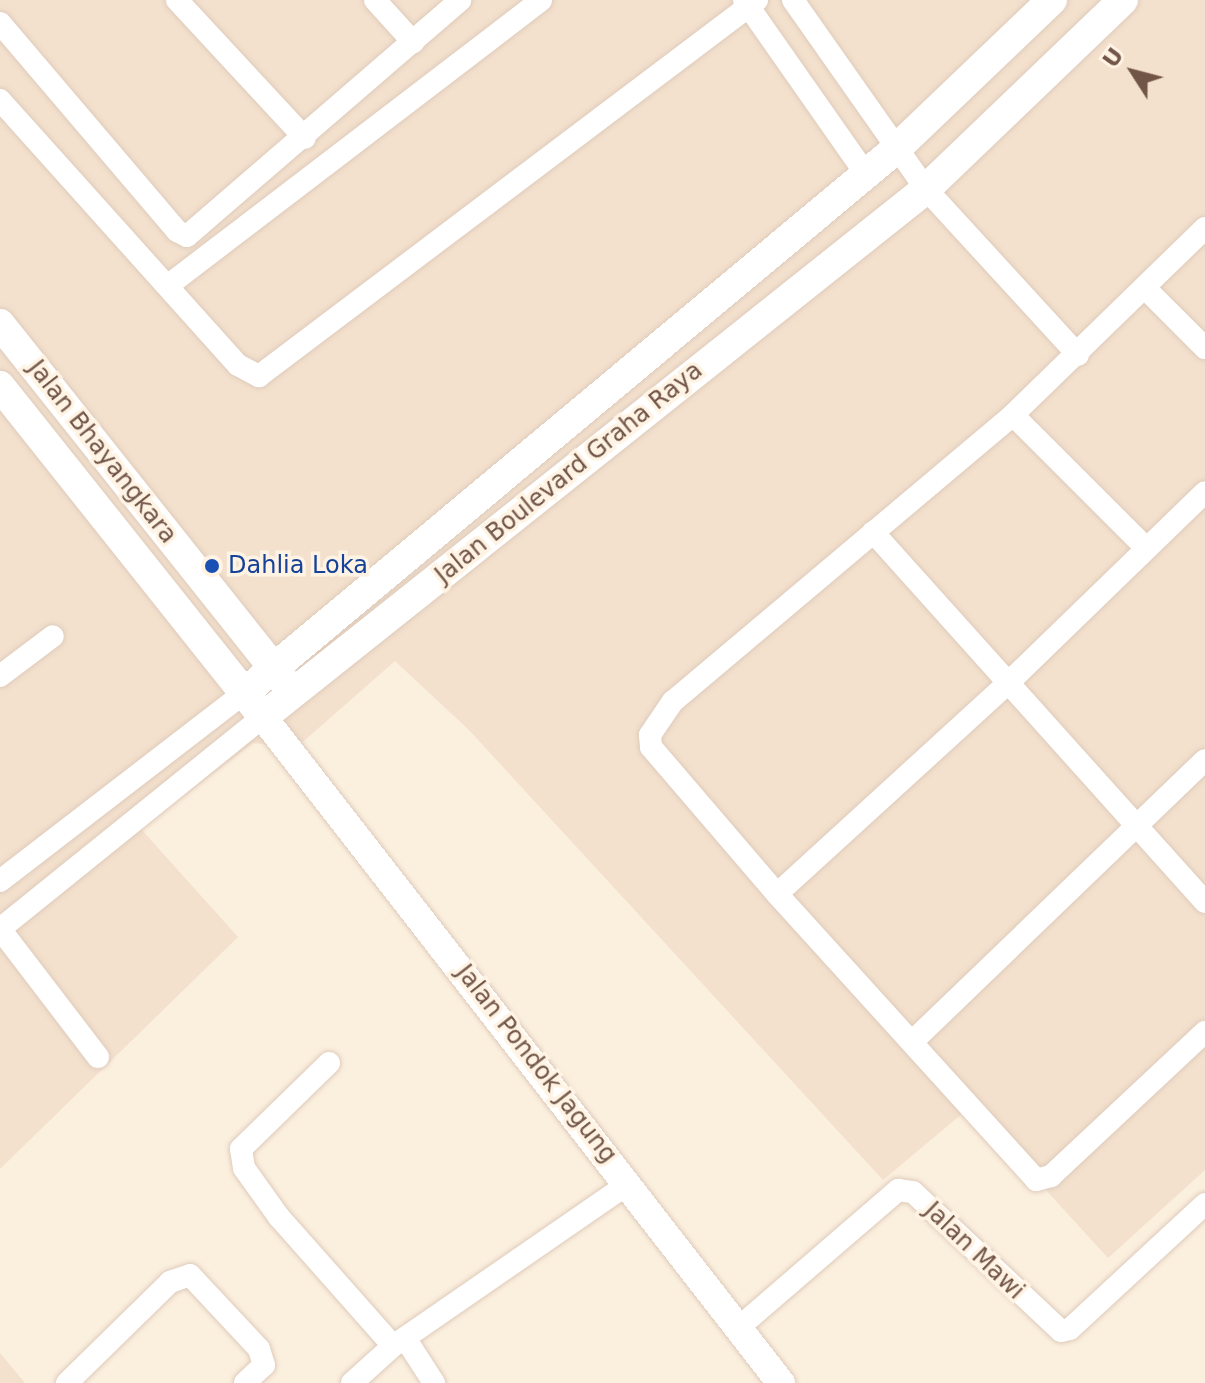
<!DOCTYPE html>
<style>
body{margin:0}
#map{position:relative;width:1205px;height:1383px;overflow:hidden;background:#fbefde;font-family:"DejaVu Sans",sans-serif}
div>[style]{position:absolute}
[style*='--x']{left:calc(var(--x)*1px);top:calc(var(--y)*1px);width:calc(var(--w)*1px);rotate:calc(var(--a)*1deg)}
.residential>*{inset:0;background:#f3e0cd}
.roads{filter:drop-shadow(0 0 2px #dfcbbb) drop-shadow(0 0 2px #dfcbbb)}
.minor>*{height:22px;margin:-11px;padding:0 11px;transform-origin:11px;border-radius:11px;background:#fff}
.tertiary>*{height:28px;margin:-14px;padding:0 14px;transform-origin:14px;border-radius:14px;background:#fff}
.secondary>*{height:30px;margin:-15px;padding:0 15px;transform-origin:15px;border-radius:15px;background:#fff}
.dots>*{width:22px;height:22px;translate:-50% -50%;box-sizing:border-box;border:4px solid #fff3e4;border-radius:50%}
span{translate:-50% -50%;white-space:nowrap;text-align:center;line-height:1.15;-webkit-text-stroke:7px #fff3e4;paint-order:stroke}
.street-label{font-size:24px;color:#715547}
.transit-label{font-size:24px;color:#164399}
.left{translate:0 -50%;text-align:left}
.north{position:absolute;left:1093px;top:32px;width:80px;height:80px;-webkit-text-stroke:6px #fff3e4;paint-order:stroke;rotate:306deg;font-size:22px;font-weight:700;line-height:32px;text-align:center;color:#715547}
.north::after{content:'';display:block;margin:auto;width:28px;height:36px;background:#715547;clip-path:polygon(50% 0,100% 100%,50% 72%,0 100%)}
</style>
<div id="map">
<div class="residential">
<i style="clip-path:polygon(0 0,1205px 0,1205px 1170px,1108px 1258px,970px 1107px,883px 1180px,469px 730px,395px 661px,297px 747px,253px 743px,141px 829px,238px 937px,0 1169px)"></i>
<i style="clip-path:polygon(0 1353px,25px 1383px,0 1383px)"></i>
</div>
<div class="roads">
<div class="minor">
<i style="--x:177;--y:0;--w:188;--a:47.2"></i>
<i style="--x:375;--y:0;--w:57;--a:47.9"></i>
<i style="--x:744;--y:0;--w:213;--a:55"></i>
<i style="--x:793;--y:0;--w:231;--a:54.9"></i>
<i style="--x:926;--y:189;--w:225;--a:47.5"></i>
<i style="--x:0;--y:23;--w:273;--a:49.6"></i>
<i style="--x:177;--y:231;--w:11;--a:27"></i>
<i style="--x:187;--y:236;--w:361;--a:-40.8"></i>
<i style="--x:0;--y:100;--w:356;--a:48.1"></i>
<i style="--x:238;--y:365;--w:24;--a:28"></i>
<i style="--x:259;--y:376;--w:624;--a:-37.05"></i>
<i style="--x:1205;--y:228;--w:268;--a:135.8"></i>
<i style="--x:1013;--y:415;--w:444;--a:139.9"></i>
<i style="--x:673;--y:701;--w:41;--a:124.1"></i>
<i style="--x:650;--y:735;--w:12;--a:85"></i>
<i style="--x:651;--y:747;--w:194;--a:49.4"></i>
<i style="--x:777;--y:894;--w:386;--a:47.8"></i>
<i style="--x:1036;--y:1180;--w:16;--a:-15"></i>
<i style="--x:1051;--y:1176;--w:211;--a:-43.1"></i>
<i style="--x:170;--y:284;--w:467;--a:-37.4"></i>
<i style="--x:1145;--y:288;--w:85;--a:45"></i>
<i style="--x:1013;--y:415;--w:188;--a:45"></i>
<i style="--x:873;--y:532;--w:497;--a:48.1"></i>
<i style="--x:0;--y:676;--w:66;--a:-37"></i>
<i style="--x:0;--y:881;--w:308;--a:-37.6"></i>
<i style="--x:777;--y:894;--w:313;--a:-42.4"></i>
<i style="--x:1008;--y:683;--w:274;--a:-44.1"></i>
<i style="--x:913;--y:1041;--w:405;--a:-43.9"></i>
<i style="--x:98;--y:1057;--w:161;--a:-127.4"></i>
<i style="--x:0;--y:929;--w:338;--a:-38.9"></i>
<i style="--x:329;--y:1063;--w:123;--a:135.7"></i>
<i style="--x:241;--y:1149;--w:19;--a:81"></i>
<i style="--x:244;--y:1168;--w:60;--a:54.5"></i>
<i style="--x:279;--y:1217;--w:172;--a:48.5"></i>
<i style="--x:737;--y:1329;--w:213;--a:-40.8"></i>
<i style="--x:898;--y:1190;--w:15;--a:8"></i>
<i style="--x:913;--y:1192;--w:203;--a:43.2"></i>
<i style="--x:1061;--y:1331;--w:9;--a:-13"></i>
<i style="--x:1070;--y:1329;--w:184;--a:-42.8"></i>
<i style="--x:405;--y:1338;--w:54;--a:57.2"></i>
<i style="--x:67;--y:1383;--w:144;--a:-44.4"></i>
<i style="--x:170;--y:1282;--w:21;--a:-19"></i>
<i style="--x:190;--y:1275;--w:101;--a:47"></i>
<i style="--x:259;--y:1349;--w:17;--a:73"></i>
<i style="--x:264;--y:1365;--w:26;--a:137"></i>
<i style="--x:352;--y:1383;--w:55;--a:-42.1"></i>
<i style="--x:393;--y:1346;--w:287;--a:-34.6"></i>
</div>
<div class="tertiary">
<i style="--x:263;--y:717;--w:844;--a:52.13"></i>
</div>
<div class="secondary">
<i style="--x:0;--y:324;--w:458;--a:51.5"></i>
<i style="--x:0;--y:386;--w:423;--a:51.5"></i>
<i style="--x:263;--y:717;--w:848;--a:-38.53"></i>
<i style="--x:926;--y:189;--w:273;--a:-43.8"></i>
<i style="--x:244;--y:693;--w:849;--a:-39.84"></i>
<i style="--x:896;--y:149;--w:216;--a:-43.7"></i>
</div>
</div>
<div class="dots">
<i style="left:212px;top:566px;background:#1a4fb4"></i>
</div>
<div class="street-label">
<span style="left:102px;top:452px;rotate:52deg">Jalan Bhayangkara</span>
<span style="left:569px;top:473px;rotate:-39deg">Jalan Boulevard Graha Raya</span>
<span style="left:536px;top:1064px;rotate:52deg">Jalan Pondok Jagung</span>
<span style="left:974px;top:1251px;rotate:44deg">Jalan Mawi</span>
</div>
<div class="transit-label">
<span class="left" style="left:228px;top:566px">Dahlia Loka</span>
</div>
<div class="north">U</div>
</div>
